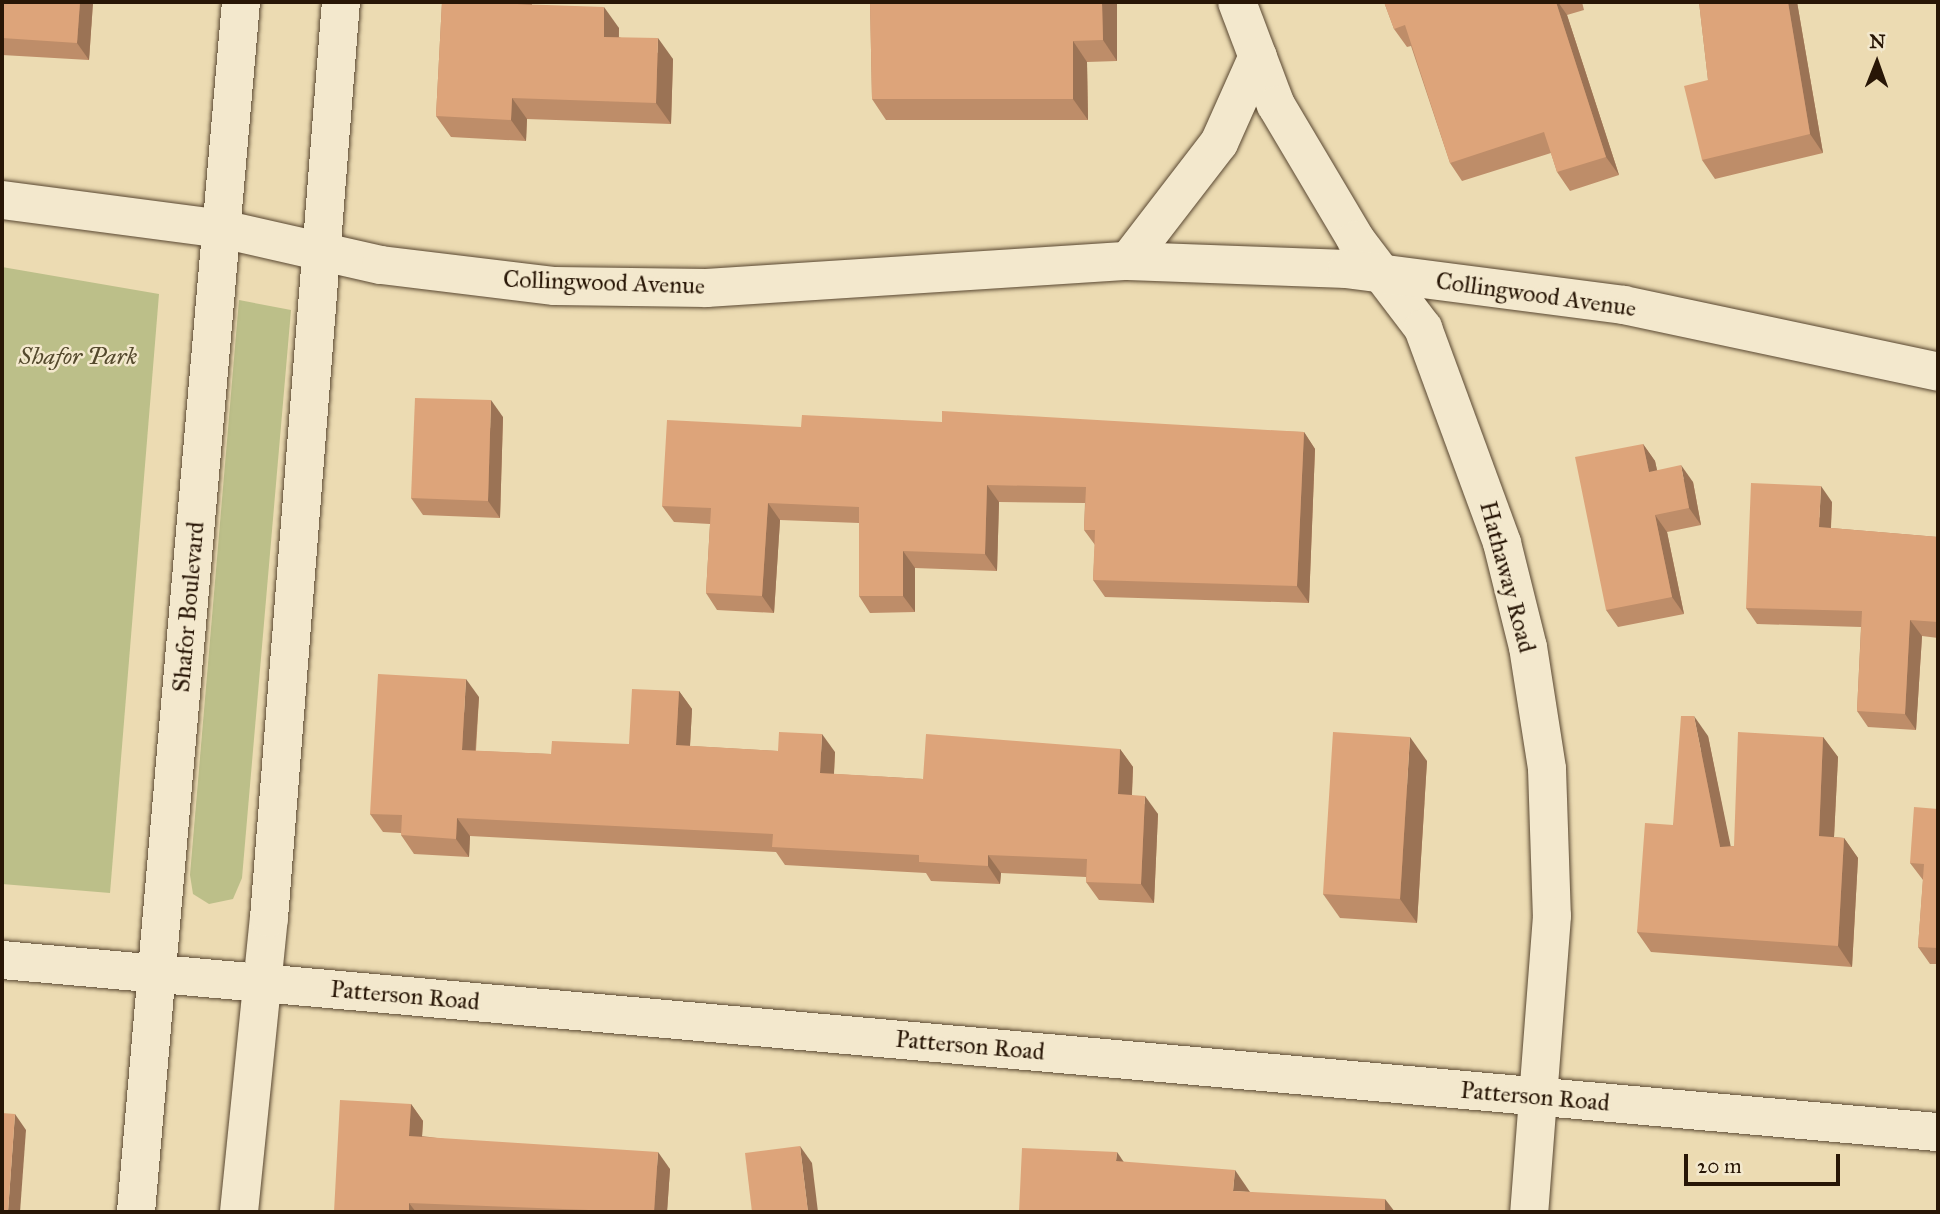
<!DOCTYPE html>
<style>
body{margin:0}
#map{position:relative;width:1940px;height:1214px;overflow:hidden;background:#ecdbb2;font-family:"IM FELL Great Primer",serif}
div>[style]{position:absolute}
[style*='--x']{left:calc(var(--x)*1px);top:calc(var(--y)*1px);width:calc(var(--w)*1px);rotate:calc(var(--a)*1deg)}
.green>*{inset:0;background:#bcbf89}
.roads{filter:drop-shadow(0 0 2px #594731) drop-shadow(0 0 2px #594731)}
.minor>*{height:38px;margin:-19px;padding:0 19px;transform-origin:19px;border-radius:19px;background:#f3e8cd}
.secondary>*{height:38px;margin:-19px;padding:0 19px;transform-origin:19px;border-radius:19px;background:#f3e8cd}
.wall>*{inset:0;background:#be8d69}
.shaded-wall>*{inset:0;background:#9b7355}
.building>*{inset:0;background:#dda47a}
span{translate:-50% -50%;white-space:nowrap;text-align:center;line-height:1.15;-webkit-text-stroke:5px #f3e8cd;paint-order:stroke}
.street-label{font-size:24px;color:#281606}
.park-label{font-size:24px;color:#54492d;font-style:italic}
.frame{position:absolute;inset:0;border:4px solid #281606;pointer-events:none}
.north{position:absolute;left:1842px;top:28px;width:70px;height:70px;-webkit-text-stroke:5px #f3e8cd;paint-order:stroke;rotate:1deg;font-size:19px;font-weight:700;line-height:28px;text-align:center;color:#281606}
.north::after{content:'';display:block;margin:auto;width:24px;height:32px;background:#281606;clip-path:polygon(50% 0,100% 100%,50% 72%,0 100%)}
.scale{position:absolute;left:1684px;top:1154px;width:156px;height:32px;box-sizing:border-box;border:4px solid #281606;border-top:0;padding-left:9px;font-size:21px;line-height:24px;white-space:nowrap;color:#281606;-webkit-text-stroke:5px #f3e8cd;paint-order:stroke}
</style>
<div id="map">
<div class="green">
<i style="clip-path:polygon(2px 267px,159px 294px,110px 893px,2px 884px)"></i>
<i style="clip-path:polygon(239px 300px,291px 310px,242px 878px,233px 899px,209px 904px,193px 894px,190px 875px)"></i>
</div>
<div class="roads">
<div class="minor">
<i style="--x:1237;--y:2;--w:110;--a:69.3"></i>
<i style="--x:1276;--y:105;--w:157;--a:59.3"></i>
<i style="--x:1356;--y:240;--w:111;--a:52.7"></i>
<i style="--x:1423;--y:328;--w:229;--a:69.8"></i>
<i style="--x:1502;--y:543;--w:107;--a:76"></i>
<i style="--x:1528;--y:647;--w:123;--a:81.1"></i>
<i style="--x:1547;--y:769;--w:147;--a:88.1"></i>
<i style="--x:1552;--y:916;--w:297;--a:94.4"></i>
<i style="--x:2;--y:200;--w:222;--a:7.5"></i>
<i style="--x:222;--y:229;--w:163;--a:12.8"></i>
<i style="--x:381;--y:265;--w:175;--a:6.9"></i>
<i style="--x:555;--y:286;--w:151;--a:0.8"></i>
<i style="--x:706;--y:288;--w:423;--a:-3.7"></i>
<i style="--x:1128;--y:261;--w:149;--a:-52.4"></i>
<i style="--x:1219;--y:143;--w:95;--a:-65.9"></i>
<i style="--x:1128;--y:261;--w:219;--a:2.1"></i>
<i style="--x:1347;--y:269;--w:279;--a:7.4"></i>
<i style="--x:1624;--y:305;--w:321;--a:12"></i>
<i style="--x:136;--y:1212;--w:1215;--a:-85.04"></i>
<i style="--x:239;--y:1212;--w:296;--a:-84.2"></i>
<i style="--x:269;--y:918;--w:919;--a:-85.51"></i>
</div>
<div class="secondary">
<i style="--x:2;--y:960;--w:1944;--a:5.08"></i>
</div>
</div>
<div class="wall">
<i style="clip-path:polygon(2px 2px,93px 2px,89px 60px,2px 55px)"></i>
<i style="clip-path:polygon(442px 2px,532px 2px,532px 5px,619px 28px,619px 37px,673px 59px,671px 124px,527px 119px,526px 141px,451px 137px,436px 116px)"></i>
<i style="clip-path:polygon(870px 2px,1117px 2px,1117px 61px,1087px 62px,1088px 120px,886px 120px,872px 99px)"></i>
<i style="clip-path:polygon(1384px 2px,1582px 2px,1584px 10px,1567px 15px,1619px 175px,1570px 191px,1557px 172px,1551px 153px,1462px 181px,1450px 163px,1411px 46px,1407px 47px,1394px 29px)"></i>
<i style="clip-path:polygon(1699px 2px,1797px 2px,1823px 153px,1715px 179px,1702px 160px,1708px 80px)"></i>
<i style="clip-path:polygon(503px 417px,500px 518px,423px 515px,411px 498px)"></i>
<i style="clip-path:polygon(942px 422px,1304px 432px,1315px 449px,1309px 603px,1105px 597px,1093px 580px,1095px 545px,1084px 530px,1085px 503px,999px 502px,997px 571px,915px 568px,915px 612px,870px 613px,859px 596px,859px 523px,780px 520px,774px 613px,717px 610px,706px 593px,710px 524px,674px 522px,662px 506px,801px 427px)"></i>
<i style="clip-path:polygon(1643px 444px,1655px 461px,1657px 470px,1693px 482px,1701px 525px,1667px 532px,1684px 614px,1618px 627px,1606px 610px)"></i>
<i style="clip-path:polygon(1832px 502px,1831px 528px,1938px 537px,1938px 638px,1922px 636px,1916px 730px,1868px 727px,1857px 711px,1861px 627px,1757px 624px,1746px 608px)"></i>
<i style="clip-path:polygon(679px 691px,692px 709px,690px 746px,778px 751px,835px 752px,834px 774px,923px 779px,1120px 749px,1133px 767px,1132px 795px,1158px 814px,1154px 903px,1099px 900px,1086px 882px,1086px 877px,1001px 873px,1000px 884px,931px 881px,926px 873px,785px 865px,776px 852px,470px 836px,469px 857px,414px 854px,401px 835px,401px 833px,383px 832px,370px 814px,479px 697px,476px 751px,551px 754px,629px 744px)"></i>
<i style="clip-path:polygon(1708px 736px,1730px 846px,1734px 846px,1823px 737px,1838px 757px,1834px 837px,1844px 838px,1858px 858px,1852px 967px,1651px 952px,1637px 932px,1673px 825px)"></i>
<i style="clip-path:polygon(1427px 761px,1417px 923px,1340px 918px,1323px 894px)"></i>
<i style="clip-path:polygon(1938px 809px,1938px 964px,1930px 964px,1918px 947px,1923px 880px,1910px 863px)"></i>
<i style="clip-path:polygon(411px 1104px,423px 1121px,422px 1136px,670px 1169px,667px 1212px,334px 1212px)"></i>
</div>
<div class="shaded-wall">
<i style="clip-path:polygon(80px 2px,93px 2px,89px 60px,77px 43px)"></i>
<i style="clip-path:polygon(517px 2px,532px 2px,531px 25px,517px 4px)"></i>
<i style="clip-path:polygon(1102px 2px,1117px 2px,1117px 61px,1103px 40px)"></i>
<i style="clip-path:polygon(1556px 2px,1558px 2px,1567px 15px,1619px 175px,1606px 157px)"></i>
<i style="clip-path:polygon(1788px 2px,1797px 2px,1823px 153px,1810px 134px)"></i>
<i style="clip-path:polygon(604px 7px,619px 28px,618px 58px,604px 37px)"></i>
<i style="clip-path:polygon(658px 38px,673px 59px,671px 124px,656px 103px)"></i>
<i style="clip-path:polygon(1073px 41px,1087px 62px,1088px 120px,1073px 99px)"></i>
<i style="clip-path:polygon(512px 98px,527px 119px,526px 141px,511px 120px)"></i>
<i style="clip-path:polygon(491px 400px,503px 417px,500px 518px,488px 501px)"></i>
<i style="clip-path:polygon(1304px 432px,1315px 449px,1309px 603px,1297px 586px)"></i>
<i style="clip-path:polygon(1643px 444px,1655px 461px,1661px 489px,1649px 472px)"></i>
<i style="clip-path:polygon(1681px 465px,1693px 482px,1701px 525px,1689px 508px)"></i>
<i style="clip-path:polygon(987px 485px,999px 502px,997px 571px,985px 554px)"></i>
<i style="clip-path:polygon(1821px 486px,1832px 502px,1830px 544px,1819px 527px)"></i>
<i style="clip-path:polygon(768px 503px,780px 520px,774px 613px,762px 596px)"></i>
<i style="clip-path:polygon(1655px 515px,1667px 532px,1684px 614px,1672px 597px)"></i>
<i style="clip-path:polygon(903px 551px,915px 568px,915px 612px,903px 596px)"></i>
<i style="clip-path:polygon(1910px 620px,1922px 636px,1916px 730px,1905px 714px)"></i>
<i style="clip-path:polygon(466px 679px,479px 697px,474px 768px,462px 750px)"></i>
<i style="clip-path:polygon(679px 691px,692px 709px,689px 764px,676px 745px)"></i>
<i style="clip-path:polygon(1694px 716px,1708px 736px,1735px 867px,1720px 847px)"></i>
<i style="clip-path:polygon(822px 734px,835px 752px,833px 791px,820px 773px)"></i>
<i style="clip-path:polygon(1410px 737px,1427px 761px,1417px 923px,1400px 899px)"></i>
<i style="clip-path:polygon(1823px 737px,1838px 757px,1833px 857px,1819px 836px)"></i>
<i style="clip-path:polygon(1120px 749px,1133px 767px,1131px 813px,1118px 794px)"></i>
<i style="clip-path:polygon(1145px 796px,1158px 814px,1154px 903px,1141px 884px)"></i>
<i style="clip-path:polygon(457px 818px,470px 836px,469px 857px,456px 839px)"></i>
<i style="clip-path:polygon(1844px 838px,1858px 858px,1852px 967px,1838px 946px)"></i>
<i style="clip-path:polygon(988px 855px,1001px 873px,1000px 884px,988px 866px)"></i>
<i style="clip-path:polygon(411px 1104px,423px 1121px,421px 1152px,409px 1136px)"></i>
<i style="clip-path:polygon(15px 1114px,26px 1130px,20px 1212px,8px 1212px)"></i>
<i style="clip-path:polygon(800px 1146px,812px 1163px,818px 1212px,808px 1212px)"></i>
<i style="clip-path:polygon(658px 1152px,670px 1169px,667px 1212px,654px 1212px)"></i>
<i style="clip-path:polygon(1117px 1152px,1132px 1174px,1116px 1161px)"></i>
<i style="clip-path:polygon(1235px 1170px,1250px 1192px,1233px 1191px)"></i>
<i style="clip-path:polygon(1385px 1199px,1395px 1212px,1385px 1212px)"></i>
<i style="clip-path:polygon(409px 1203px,416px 1212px,409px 1212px)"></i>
</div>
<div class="building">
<i style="clip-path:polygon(2px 2px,80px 2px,77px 43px,2px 38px)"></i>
<i style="clip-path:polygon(442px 2px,517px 2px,517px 4px,604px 7px,604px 37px,658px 38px,656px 103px,512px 98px,511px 120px,436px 116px)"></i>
<i style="clip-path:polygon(870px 2px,1102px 2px,1103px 40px,1073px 41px,1073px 99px,872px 99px)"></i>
<i style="clip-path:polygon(1384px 2px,1556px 2px,1606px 157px,1557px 172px,1544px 132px,1450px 163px,1405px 25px,1394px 29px)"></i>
<i style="clip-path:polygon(1699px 2px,1788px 2px,1810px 134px,1702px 160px,1684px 86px,1708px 80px)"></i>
<i style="clip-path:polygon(415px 398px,491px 400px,488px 501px,411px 498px)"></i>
<i style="clip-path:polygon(942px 411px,1304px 432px,1297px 586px,1093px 580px,1095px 530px,1084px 530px,1086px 487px,987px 485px,985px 554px,903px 551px,903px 596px,859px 596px,859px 507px,768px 503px,762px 596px,706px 593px,711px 508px,662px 506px,667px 420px,801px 427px,802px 415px,942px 422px)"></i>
<i style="clip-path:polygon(1643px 444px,1649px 472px,1681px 465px,1689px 508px,1655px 515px,1672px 597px,1606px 610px,1575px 457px)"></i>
<i style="clip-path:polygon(1751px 483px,1821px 486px,1819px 527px,1938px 537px,1938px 622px,1910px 620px,1905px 714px,1857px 711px,1862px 611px,1746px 608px)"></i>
<i style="clip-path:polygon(378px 674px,466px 679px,462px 750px,551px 754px,552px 741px,629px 744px,632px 689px,679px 691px,676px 745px,778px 751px,779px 732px,822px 734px,820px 773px,923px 779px,926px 734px,1120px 749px,1118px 794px,1145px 796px,1141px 884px,1086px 882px,1087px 859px,988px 855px,988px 866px,919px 862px,919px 855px,772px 847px,773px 834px,457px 818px,456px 839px,401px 835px,402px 815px,370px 814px)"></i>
<i style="clip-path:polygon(1681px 716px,1694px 716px,1720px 847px,1734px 846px,1738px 732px,1823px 737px,1819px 836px,1844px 838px,1838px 946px,1637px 932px,1645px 823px,1673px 825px)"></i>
<i style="clip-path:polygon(1333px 732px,1410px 737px,1400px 899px,1323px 894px)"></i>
<i style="clip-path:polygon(1914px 807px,1938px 809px,1938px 948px,1918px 947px,1924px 864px,1910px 863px)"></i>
<i style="clip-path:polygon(340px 1100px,411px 1104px,409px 1136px,658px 1152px,654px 1212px,589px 1212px,589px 1210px,409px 1203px,409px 1212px,334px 1212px)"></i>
<i style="clip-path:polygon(2px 1113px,15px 1114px,8px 1212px,2px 1212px)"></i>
<i style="clip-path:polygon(800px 1146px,808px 1212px,752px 1212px,745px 1153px)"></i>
<i style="clip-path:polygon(1022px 1148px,1117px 1152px,1116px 1161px,1235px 1170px,1233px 1191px,1385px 1199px,1385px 1212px,1019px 1212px)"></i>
</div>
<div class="street-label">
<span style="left:604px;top:283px;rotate:2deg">Collingwood Avenue</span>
<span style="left:1536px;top:295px;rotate:8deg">Collingwood Avenue</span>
<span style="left:1507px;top:577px;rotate:75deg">Hathaway Road</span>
<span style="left:189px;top:607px;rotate:-85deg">Shafor Boulevard</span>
<span style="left:405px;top:996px;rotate:5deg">Patterson Road</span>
<span style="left:970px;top:1046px;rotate:5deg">Patterson Road</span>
<span style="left:1535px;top:1097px;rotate:5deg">Patterson Road</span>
</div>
<div class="park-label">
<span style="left:78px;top:357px">Shafor Park</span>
</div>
<div class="frame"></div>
<div class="north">N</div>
<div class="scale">20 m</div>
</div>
